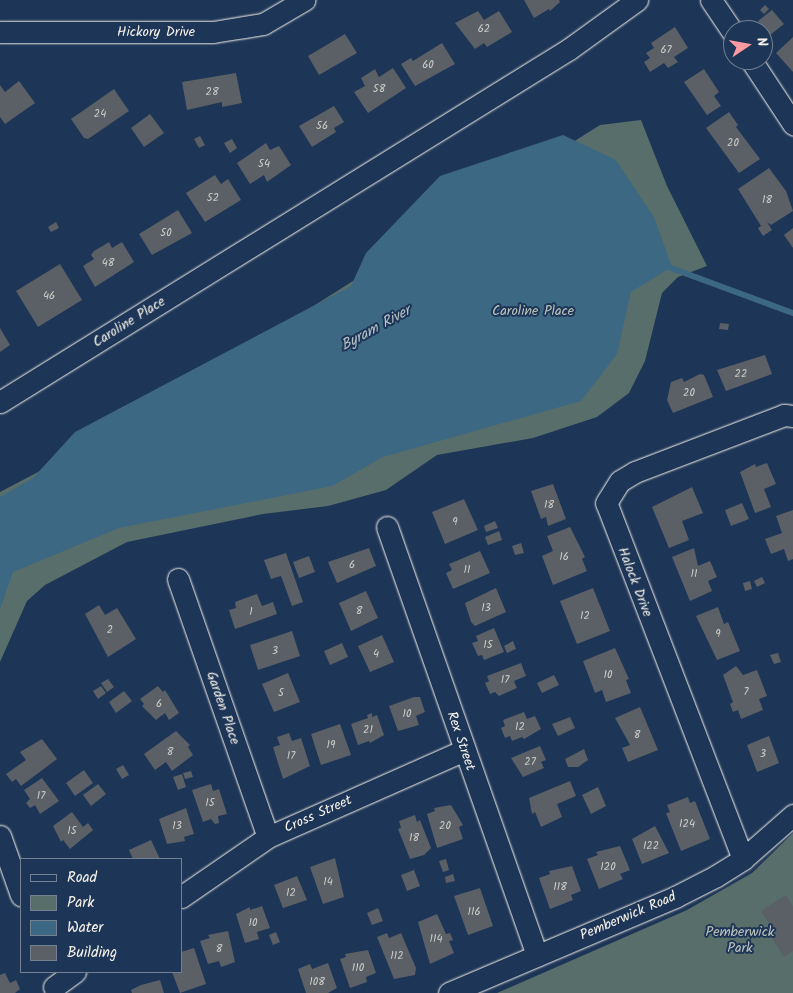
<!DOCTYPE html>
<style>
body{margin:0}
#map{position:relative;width:793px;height:993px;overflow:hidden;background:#1d3557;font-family:Kalam,sans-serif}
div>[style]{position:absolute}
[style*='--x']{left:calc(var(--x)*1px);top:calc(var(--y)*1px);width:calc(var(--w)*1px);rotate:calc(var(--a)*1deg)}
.green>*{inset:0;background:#586e6a}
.water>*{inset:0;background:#3d6883}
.stream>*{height:5.5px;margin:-2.75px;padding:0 2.75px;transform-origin:2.75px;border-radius:2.75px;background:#3d6883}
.building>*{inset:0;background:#5a6066}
.roads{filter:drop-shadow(0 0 1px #f4f1e8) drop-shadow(0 0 1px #f4f1e8)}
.minor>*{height:21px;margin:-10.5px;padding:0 10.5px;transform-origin:10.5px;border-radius:10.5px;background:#1d3557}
span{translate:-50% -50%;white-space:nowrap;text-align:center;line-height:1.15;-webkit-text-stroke:4px #1d3557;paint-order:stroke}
.number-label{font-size:11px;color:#cecdc8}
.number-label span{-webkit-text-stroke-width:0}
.street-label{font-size:14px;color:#f4f1e8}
.park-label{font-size:14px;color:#bdc3bc}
.water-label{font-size:15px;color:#b4c1c5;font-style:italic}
.legend{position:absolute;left:20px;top:858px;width:162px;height:115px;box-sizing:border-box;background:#1d3557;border:1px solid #738091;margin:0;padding:6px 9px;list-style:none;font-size:15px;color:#f4f1e8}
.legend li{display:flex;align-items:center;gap:10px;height:25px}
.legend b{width:25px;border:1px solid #738091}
.north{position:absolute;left:723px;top:20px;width:50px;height:50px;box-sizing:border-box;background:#1d3557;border:1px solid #738091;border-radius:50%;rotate:78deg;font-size:14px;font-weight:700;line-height:20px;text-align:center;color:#f4f1e8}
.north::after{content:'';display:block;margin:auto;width:18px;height:22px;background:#ff9aa2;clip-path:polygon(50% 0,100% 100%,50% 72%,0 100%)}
</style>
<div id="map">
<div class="green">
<i style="clip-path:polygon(641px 120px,667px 186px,707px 266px,678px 277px,662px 293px,645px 361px,629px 393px,597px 417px,533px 438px,437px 455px,386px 490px,328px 506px,263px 514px,127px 542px,45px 585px,27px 601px,0 662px,0 492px,114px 432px,600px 125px)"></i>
<i style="clip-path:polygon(793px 833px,793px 993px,497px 993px,687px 910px,752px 873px)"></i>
</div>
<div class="water">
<i style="clip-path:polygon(563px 135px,616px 160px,654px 217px,672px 267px,631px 292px,617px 354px,581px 401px,383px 457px,332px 486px,119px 528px,13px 572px,0 609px,0 497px,33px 478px,75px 432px,351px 286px,366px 253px,440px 176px)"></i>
</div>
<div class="stream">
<i style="--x:666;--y:266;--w:135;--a:20.3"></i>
</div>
<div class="building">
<i style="clip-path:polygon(524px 0,559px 0,560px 2px,550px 11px,549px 9px,534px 18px)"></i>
<i style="clip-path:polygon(765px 5px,769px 9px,764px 14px,760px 10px)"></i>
<i style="clip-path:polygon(772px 10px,784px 24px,770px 35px,758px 21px)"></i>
<i style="clip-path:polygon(478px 11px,484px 20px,499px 11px,512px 32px,487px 47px,484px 43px,475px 49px,455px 23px)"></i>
<i style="clip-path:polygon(675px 27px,688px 48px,674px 57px,678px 62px,668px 68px,664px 63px,650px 72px,644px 62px,650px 58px,646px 53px,654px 48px,651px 43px)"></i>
<i style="clip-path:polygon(345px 34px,357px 53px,319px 75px,308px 56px)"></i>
<i style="clip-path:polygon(793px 37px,793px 72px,776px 53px)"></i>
<i style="clip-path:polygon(442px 43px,455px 64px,415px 86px,401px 64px,411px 58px,413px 61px)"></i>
<i style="clip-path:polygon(393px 68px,406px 88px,368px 113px,354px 92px,365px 86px,361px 78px,375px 69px,379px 77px)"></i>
<i style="clip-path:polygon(704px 69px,719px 92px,714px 96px,721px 106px,707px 115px,684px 82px)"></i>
<i style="clip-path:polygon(236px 73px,242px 103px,222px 107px,222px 102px,187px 110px,182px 82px)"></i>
<i style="clip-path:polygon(19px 81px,35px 103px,5px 124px,0 117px,0 85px,5px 92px)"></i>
<i style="clip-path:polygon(114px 89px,129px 111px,88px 139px,84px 138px,71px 119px)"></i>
<i style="clip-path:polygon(334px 106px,344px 122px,334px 128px,336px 132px,312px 147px,299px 126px)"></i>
<i style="clip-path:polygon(729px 112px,738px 125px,736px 127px,760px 159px,739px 173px,706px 128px)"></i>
<i style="clip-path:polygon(150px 114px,164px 133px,144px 147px,131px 128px)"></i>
<i style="clip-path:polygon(200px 136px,205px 145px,199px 148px,194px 139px)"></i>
<i style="clip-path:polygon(232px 139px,237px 148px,230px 153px,224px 143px)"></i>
<i style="clip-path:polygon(266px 143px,270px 150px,279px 146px,291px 165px,267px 182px,264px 175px,250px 184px,237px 163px)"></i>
<i style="clip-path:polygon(769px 168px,786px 191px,793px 211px,771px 225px,767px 222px,772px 230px,763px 236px,758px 228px,761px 226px,738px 189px)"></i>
<i style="clip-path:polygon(215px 175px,221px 184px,228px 179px,241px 200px,205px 222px,186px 193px)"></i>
<i style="clip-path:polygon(178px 210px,192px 233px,152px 255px,139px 234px)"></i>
<i style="clip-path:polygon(56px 222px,59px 228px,51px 232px,48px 227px)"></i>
<i style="clip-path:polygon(793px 228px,793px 248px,784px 235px)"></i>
<i style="clip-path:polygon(109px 242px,112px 248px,122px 242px,134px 262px,95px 287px,83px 266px,94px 259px,91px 255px,94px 251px)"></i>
<i style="clip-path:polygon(60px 264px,82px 300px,38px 327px,16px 291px)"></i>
<i style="clip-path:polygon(720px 323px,729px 324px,728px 330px,719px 329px)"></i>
<i style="clip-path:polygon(0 328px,10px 345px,0 352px)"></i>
<i style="clip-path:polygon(765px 355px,772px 374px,726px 391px,717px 370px)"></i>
<i style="clip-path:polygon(700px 374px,704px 375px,713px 397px,673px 413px,667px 400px,671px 382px,682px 378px,684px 382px)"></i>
<i style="clip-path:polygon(767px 463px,776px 484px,764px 489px,771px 507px,755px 513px,740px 472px,755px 464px,756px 467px)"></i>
<i style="clip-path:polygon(553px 484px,566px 519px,548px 526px,546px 517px,541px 519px,531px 491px)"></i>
<i style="clip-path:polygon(692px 487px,703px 513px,682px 521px,689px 540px,669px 548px,652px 507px)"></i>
<i style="clip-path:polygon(464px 499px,478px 530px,445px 544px,432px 512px)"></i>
<i style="clip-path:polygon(742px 503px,749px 519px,731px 526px,725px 510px)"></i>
<i style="clip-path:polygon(793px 510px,793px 559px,788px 561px,784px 549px,771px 554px,765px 539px,782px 533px,776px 516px)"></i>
<i style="clip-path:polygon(495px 521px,498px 528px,486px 532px,484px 526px)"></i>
<i style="clip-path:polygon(570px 527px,585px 557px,582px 559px,587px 571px,553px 585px,542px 556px,553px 551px,547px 536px)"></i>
<i style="clip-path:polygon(499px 531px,502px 540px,488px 545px,485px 537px)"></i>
<i style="clip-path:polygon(521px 543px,524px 553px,515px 555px,512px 546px)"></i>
<i style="clip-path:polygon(369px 548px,376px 566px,337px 583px,328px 562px)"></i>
<i style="clip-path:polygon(694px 548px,698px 566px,710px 561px,717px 577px,708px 581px,712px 591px,690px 601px,672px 557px)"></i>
<i style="clip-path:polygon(480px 551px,490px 573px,453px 589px,446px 573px,452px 570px,449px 564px)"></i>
<i style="clip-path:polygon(286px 553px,303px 602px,292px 606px,281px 576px,271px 579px,264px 560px)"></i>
<i style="clip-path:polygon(309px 556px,315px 572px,299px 578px,293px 562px)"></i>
<i style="clip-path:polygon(762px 577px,765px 583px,757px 587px,754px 581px)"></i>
<i style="clip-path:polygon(750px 581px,752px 589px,745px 591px,743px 583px)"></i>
<i style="clip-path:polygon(496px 588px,506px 612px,475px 626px,471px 622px,465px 603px)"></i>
<i style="clip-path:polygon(593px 588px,610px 631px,577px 644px,560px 601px)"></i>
<i style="clip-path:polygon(366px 591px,378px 618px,351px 631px,339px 603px)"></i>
<i style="clip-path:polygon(257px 594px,262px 606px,273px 602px,277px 614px,235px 629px,229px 610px,236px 608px,235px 602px)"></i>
<i style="clip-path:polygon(99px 605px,105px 615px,117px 608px,136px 639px,108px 657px,85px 614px)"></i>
<i style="clip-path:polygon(718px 607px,724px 624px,728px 622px,740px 651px,717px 660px,696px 616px)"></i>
<i style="clip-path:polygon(494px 628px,504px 652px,484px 660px,482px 655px,478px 656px,472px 643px,478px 641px,476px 636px)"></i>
<i style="clip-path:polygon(292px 631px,300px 656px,258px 670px,250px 645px)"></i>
<i style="clip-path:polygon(382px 635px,394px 662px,370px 672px,358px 646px)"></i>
<i style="clip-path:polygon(513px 641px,516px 649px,507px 653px,504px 646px)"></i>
<i style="clip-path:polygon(342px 643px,348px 657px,330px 665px,324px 651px)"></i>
<i style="clip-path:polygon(615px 648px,629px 679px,626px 680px,631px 693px,606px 702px,602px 690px,595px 693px,583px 661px)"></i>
<i style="clip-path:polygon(778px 653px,781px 662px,774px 664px,770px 655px)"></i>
<i style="clip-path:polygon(521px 663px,526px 676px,514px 681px,517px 688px,499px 696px,495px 692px,490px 694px,485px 683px,489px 681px,487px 676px)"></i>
<i style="clip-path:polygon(736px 666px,743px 675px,757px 670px,767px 696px,759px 699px,763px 710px,741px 719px,738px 710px,733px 712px,730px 704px,733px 702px,723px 675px)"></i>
<i style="clip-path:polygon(288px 673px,300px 702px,274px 712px,262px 684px)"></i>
<i style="clip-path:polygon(554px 675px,559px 685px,542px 693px,537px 683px)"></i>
<i style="clip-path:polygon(108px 679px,114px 687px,107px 692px,101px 683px)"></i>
<i style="clip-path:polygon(101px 686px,106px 693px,98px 699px,93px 691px)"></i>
<i style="clip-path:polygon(158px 686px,163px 692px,165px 690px,179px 713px,169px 720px,165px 713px,156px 720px,142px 706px,144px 704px,140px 699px)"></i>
<i style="clip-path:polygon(124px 691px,132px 701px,116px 713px,109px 702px)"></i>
<i style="clip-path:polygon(414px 697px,420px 697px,425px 712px,416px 716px,419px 725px,398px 731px,389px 706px)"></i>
<i style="clip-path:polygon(640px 707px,658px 750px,628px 762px,622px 748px,630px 745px,615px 718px)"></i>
<i style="clip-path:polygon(524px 712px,527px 719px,535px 716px,541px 729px,524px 739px,522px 737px,512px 741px,510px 736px,505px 738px,501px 728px,505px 726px,503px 720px)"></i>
<i style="clip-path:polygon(372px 713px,372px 717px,377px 715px,384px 735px,370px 743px,369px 741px,358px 745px,351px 724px,368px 718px,367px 715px)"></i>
<i style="clip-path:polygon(570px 717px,575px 728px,558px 736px,552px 724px)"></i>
<i style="clip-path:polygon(340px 724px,351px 755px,321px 765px,311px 734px)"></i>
<i style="clip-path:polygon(176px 731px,190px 745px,188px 747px,193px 755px,172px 771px,166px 762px,155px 770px,144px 754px)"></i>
<i style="clip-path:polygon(289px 733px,292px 741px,301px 738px,310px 766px,283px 779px,273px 747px,280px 745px,277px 737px)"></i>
<i style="clip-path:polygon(769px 736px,779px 763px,757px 772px,747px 745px)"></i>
<i style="clip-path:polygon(42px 739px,57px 759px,21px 786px,16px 779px,12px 782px,6px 774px,26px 760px,20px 752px)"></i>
<i style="clip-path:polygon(540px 746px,546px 760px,541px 762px,544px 768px,523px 777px,511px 758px)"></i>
<i style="clip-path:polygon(584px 749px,588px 760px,578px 767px,568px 767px,565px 759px)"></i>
<i style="clip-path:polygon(123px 765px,129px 775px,122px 779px,116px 769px)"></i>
<i style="clip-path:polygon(84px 770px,93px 783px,75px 796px,66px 783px)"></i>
<i style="clip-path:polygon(191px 771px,193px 777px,185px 779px,183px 773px)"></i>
<i style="clip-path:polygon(182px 774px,186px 787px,178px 790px,173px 777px)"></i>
<i style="clip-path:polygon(42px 778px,59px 801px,40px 814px,35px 805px,30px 808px,26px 803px,30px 799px,24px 790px)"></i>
<i style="clip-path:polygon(570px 781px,576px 796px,557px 804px,562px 817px,541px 827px,535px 812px,532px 814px,529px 798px)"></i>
<i style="clip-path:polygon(98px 784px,106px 794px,91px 806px,83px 795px)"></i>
<i style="clip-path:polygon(211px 784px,213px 791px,219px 789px,227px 814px,218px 816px,219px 823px,215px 824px,211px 819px,203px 822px,192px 790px)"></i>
<i style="clip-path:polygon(598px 787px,606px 806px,591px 814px,582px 795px)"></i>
<i style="clip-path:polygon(688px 797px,690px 803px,695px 801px,710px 839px,681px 851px,666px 813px,670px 812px,667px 805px)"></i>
<i style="clip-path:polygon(451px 805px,463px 825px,459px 827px,463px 839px,437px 848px,427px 814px,435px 811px,434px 808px)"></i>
<i style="clip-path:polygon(186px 808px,194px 834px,184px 837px,185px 841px,167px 844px,159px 819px)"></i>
<i style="clip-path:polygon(72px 812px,83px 827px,88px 823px,93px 830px,70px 849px,63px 840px,61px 842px,53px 826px)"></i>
<i style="clip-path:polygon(415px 815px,417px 822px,420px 820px,431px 848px,424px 855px,410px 859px,398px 829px,401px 828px,399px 821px)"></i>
<i style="clip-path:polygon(655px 826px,669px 853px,642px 864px,632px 839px)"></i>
<i style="clip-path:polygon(151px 840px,160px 859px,133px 859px,129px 850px)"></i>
<i style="clip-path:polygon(620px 846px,630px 870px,620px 874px,623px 879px,599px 889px,587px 859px,598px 855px,596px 852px)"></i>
<i style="clip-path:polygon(335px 858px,344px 897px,323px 904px,310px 867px)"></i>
<i style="clip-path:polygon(446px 859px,449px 870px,443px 872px,439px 861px)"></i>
<i style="clip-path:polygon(572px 866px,581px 891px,571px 895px,573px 900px,550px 909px,539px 878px,550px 874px,549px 871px)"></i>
<i style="clip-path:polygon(414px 870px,420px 886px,407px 891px,401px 875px)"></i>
<i style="clip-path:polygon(453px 874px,455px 881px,446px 883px,445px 877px)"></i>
<i style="clip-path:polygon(297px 876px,307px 900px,283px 908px,274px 885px)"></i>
<i style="clip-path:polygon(480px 888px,493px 926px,468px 935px,454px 896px)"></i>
<i style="clip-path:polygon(786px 895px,793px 907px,793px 951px,784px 957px,772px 938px,777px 935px,761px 911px)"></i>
<i style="clip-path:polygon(262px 906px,270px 928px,257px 932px,259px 939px,245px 943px,236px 914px,250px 907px,250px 910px)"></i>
<i style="clip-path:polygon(378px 908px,383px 921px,372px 925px,367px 913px)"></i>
<i style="clip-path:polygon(437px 914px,446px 934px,450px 933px,453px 940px,449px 941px,454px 953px,430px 964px,418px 922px)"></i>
<i style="clip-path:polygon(228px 931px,235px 962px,221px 967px,219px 961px,208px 964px,200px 941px,210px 938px,208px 935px)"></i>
<i style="clip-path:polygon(276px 932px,280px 942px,273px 945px,269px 935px)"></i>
<i style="clip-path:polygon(387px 933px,389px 938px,401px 933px,416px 968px,415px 975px,394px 979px,377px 937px)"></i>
<i style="clip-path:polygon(194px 948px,206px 984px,180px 993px,172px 972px,181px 972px,181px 952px)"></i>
<i style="clip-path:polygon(368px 950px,376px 973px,366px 977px,367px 982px,350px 988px,340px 959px,346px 957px,345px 954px)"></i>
<i style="clip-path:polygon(328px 963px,337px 988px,328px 993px,306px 993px,298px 969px,310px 964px,312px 969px)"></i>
<i style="clip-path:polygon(5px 973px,10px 983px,16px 980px,20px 989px,15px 993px,0 993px,0 975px)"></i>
<i style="clip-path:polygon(160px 980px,164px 993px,132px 993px,131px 990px,141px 985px)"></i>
</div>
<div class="roads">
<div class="minor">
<i style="--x:711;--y:0;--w:40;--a:56"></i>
<i style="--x:0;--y:32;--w:213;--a:0"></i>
<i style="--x:213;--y:32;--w:51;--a:-9.1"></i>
<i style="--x:263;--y:24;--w:48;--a:-30.3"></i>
<i style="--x:751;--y:60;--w:77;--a:56.7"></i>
<i style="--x:0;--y:402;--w:670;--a:-31.81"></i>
<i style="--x:569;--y:49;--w:84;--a:-35.8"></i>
<i style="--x:387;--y:527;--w:454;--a:70.7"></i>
<i style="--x:178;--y:579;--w:273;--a:70.8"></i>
<i style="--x:0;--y:836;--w:63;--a:70.4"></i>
<i style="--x:743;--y:859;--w:381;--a:-111"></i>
<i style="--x:606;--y:503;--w:26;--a:-58"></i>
<i style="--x:620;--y:481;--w:17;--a:-31"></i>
<i style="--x:635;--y:472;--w:160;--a:-20.9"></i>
<i style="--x:784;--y:415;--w:9;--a:6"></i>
<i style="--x:181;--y:897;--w:106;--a:-34.6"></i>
<i style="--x:268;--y:837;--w:214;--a:-23.9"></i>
<i style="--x:54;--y:987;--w:26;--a:-36"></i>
<i style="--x:449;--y:993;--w:246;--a:-23"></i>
<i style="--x:675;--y:897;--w:46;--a:-27.1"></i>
<i style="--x:716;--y:876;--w:32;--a:-32"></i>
<i style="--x:743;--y:859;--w:67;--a:-41.3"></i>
</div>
</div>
<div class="number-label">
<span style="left:484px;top:29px">62</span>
<span style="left:666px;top:50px">67</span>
<span style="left:428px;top:65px">60</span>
<span style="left:379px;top:89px">58</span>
<span style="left:212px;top:92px">28</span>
<span style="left:100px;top:114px">24</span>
<span style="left:322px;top:126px">56</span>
<span style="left:733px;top:143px">20</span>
<span style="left:264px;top:164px">54</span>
<span style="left:213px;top:198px">52</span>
<span style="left:767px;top:200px">18</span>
<span style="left:166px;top:233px">50</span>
<span style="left:108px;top:263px">48</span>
<span style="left:49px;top:296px">46</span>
<span style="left:741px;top:374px">22</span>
<span style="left:689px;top:393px">20</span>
<span style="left:549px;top:505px">18</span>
<span style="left:455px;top:522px">9</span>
<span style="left:564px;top:557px">16</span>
<span style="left:352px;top:565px">6</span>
<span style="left:467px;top:570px">11</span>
<span style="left:694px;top:574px">11</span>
<span style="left:486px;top:608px">13</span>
<span style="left:359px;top:611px">8</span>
<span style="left:251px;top:612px">1</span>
<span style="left:585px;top:616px">12</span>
<span style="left:110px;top:630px">2</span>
<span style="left:718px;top:634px">9</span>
<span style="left:488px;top:645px">15</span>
<span style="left:275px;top:651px">3</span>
<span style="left:376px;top:654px">4</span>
<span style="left:608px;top:675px">10</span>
<span style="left:505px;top:680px">17</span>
<span style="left:746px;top:692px">7</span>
<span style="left:281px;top:693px">5</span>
<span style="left:159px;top:704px">6</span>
<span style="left:407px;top:714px">10</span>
<span style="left:520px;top:727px">12</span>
<span style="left:368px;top:730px">21</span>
<span style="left:637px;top:735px">8</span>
<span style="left:331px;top:745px">19</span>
<span style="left:170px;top:752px">8</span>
<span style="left:763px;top:754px">3</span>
<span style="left:291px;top:756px">17</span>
<span style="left:530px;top:762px">27</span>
<span style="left:41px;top:796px">17</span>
<span style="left:210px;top:803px">15</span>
<span style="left:687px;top:824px">124</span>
<span style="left:177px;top:826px">13</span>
<span style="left:445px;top:826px">20</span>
<span style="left:72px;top:831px">15</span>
<span style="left:414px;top:838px">18</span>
<span style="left:651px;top:846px">122</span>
<span style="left:608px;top:867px">120</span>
<span style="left:328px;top:882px">14</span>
<span style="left:560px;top:887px">118</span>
<span style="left:291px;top:893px">12</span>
<span style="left:474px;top:912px">116</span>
<span style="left:253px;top:923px">10</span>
<span style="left:436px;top:939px">114</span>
<span style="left:219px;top:949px">8</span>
<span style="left:397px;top:956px">112</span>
<span style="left:358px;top:968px">110</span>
<span style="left:317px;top:982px">108</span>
</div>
<div class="street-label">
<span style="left:156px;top:32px">Hickory Drive</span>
<span style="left:129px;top:322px;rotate:-32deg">Caroline Place</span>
<span style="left:635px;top:582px;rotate:69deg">Halock Drive</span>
<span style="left:223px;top:708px;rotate:71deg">Garden Place</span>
<span style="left:461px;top:741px;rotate:71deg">Rex Street</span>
<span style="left:318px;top:814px;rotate:-24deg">Cross Street</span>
<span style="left:628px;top:916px;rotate:-23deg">Pemberwick Road</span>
</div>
<div class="park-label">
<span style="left:533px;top:311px">Caroline Place</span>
<span style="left:740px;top:940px">Pemberwick<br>Park</span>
</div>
<div class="water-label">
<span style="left:376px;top:329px;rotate:-29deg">Byram River</span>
</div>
<ul class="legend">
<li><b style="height:6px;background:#1d3557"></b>Road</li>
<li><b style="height:14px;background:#586e6a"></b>Park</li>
<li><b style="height:14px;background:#3d6883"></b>Water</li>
<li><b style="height:14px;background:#5a6066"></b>Building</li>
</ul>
<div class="north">N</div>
</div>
